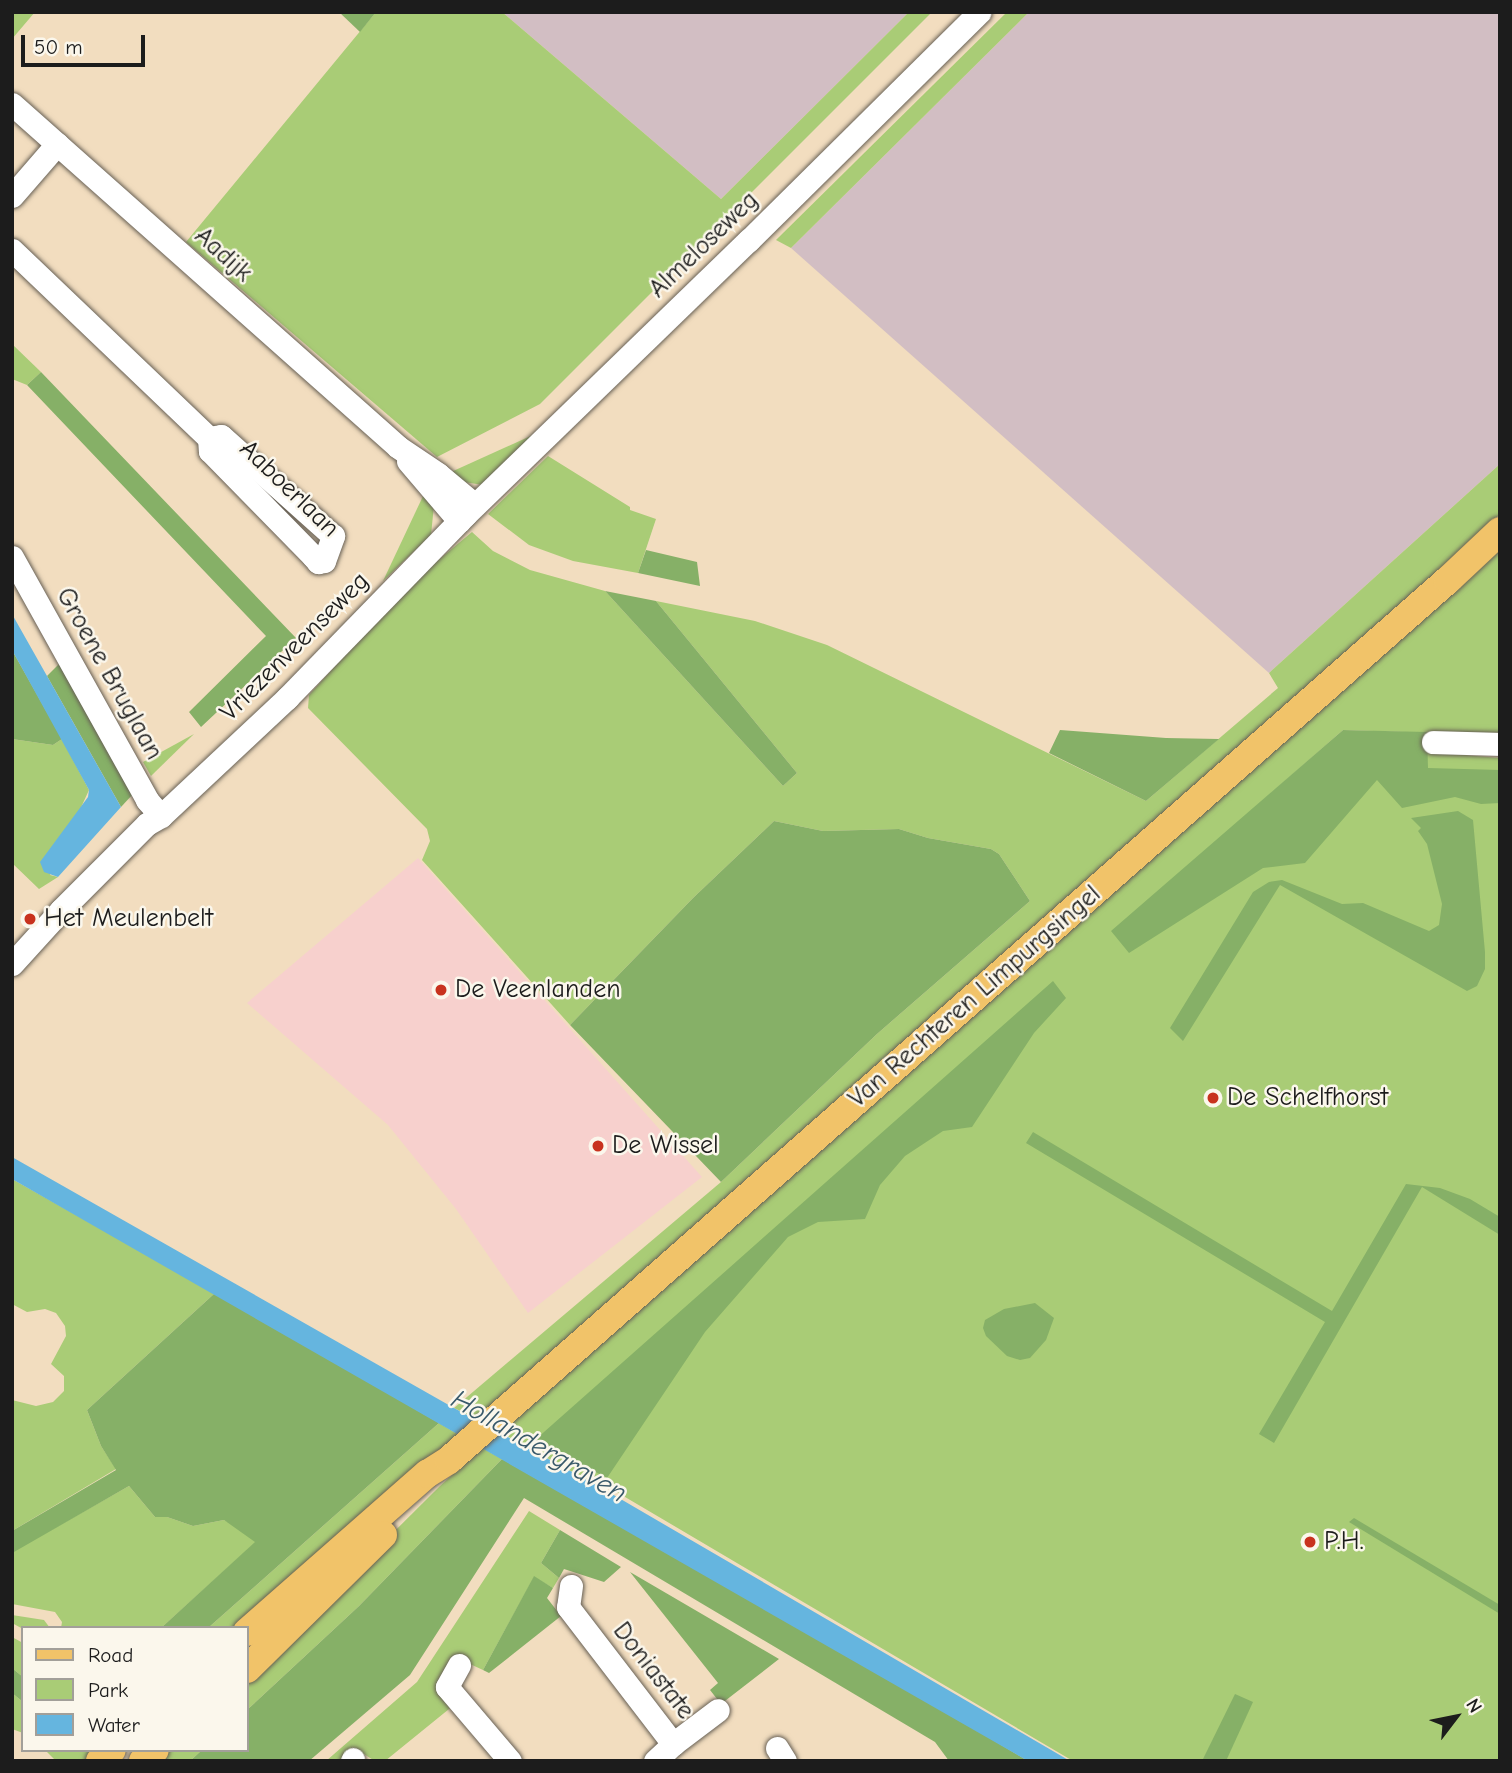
<!DOCTYPE html>
<style>
body{margin:0}
#map{position:relative;width:1512px;height:1773px;overflow:hidden;background:#f2ddbf;font-family:"Comic Neue",sans-serif}
div>[style]{position:absolute}
[style*='--x']{left:calc(var(--x)*1px);top:calc(var(--y)*1px);width:calc(var(--w)*1px);rotate:calc(var(--a)*1deg)}
.built>*{inset:0;background:#f7d0cd}
.industrial>*{inset:0;background:#d2bec3}
.green>*{inset:0;background:#a9cc76}
.forest>*{inset:0;background:#86b067}
.water>*{inset:0;background:#65b5df}
.roads{filter:drop-shadow(0 0 2px #676055) drop-shadow(0 0 2px #676055)}
.minor>*{height:23px;margin:-11.5px;padding:0 11.5px;transform-origin:11.5px;border-radius:11.5px;background:#fff}
.major>*{height:28px;margin:-14px;padding:0 14px;transform-origin:14px;border-radius:14px;background:#f1c369}
.dots>*{width:19px;height:19px;translate:-50% -50%;box-sizing:border-box;border:4px solid #fbf7ec;border-radius:50%}
span{translate:-50% -50%;white-space:nowrap;text-align:center;line-height:1.15;-webkit-text-stroke:5px #fbf7ec;paint-order:stroke}
.street-label{font-size:26px;color:#1c1c1c}
.poi-label{font-size:26px;color:#1c1c1c}
.left{translate:0 -50%;text-align:left}
.water-label{font-size:28px;color:#39596a;font-style:italic}
.frame{position:absolute;inset:0;border:14px solid #1c1c1c;pointer-events:none}
.legend{position:absolute;left:21px;top:1626px;width:228px;height:126px;box-sizing:border-box;background:#fbf7ec;border:2px solid #a29f99;margin:0;padding:9px 12px;list-style:none;font-size:21px;color:#1c1c1c}
.legend li{display:flex;align-items:center;gap:14px;height:35px}
.legend b{width:35px;border:2px solid #a29f99}
.north{position:absolute;left:1421px;top:1682px;width:70px;height:70px;-webkit-text-stroke:5px #fbf7ec;paint-order:stroke;rotate:58deg;font-size:19px;font-weight:700;line-height:28px;text-align:center;color:#1c1c1c}
.north::after{content:'';display:block;margin:auto;width:24px;height:32px;background:#1c1c1c;clip-path:polygon(50% 0,100% 100%,50% 72%,0 100%)}
.scale{position:absolute;left:21px;top:35px;width:124px;height:32px;box-sizing:border-box;border:4px solid #1c1c1c;border-top:0;padding-left:9px;font-size:21px;line-height:24px;white-space:nowrap;color:#1c1c1c;-webkit-text-stroke:5px #fbf7ec;paint-order:stroke}
</style>
<div id="map">
<div class="built">
<i style="clip-path:polygon(418px 858px,702px 1177px,528px 1313px,456px 1209px,388px 1125px,247px 1003px)"></i>
</div>
<div class="industrial">
<i style="clip-path:polygon(502px 12px,909px 12px,721px 199px)"></i>
<i style="clip-path:polygon(1029px 12px,1500px 12px,1500px 464px,1269px 673px,791px 248px)"></i>
</div>
<div class="green">
<i style="clip-path:polygon(12px 12px,35px 12px,12px 39px)"></i>
<i style="clip-path:polygon(376px 12px,502px 12px,721px 199px,909px 12px,932px 12px,540px 404px,437px 457px,186px 242px)"></i>
<i style="clip-path:polygon(1007px 12px,1029px 12px,791px 248px,776px 240px)"></i>
<i style="clip-path:polygon(12px 344px,41px 372px,27px 385px,12px 379px)"></i>
<i style="clip-path:polygon(535px 434px,483px 485px,464px 482px,451px 472px)"></i>
<i style="clip-path:polygon(548px 456px,630px 507px,630px 510px,656px 519px,638px 573px,573px 561px,529px 545px,488px 514px)"></i>
<i style="clip-path:polygon(1500px 464px,1500px 514px,1412px 596px,477px 1419px,454px 1408px,721px 1182px,877px 1034px,1030px 901px,999px 854px,991px 849px,928px 838px,899px 829px,823px 831px,774px 821px,693px 898px,570px 1025px,422px 860px,430px 841px,427px 829px,308px 708px,309px 695px,376px 621px,435px 563px,472px 532px,493px 551px,530px 570px,605px 591px,783px 786px,797px 773px,656px 601px,755px 621px,827px 645px,1146px 801px,1278px 688px,1269px 673px)"></i>
<i style="clip-path:polygon(424px 494px,434px 505px,431px 535px,383px 581px)"></i>
<i style="clip-path:polygon(1500px 545px,1500px 735px,1343px 730px,1245px 816px,1346px 745px,1500px 758px,1500px 1761px,1073px 1761px,603px 1484px,600px 1487px,500px 1432px)"></i>
<i style="clip-path:polygon(194px 734px,151px 776px,143px 762px)"></i>
<i style="clip-path:polygon(12px 739px,53px 745px,62px 739px,89px 790px,50px 875px,58px 877px,39px 889px,12px 863px)"></i>
<i style="clip-path:polygon(12px 1179px,215px 1293px,87px 1410px,101px 1446px,116px 1469px,12px 1531px,12px 1400px,36px 1406px,53px 1402px,64px 1391px,64px 1376px,51px 1364px,66px 1336px,65px 1326px,56px 1313px,45px 1309px,27px 1312px,12px 1304px)"></i>
<i style="clip-path:polygon(439px 1423px,459px 1435px,235px 1628px,208px 1628px)"></i>
<i style="clip-path:polygon(482px 1448px,502px 1459px,359px 1606px,247px 1710px,247px 1678px,440px 1486px)"></i>
<i style="clip-path:polygon(129px 1486px,155px 1517px,167px 1517px,193px 1526px,224px 1520px,241px 1529px,256px 1542px,161px 1628px,61px 1628px,62px 1622px,55px 1612px,12px 1604px,12px 1552px)"></i>
<i style="clip-path:polygon(529px 1511px,560px 1530px,541px 1563px,559px 1578px,553px 1588px,534px 1577px,483px 1670px,457px 1658px,454px 1705px,385px 1761px,375px 1761px,354px 1748px,345px 1761px,326px 1761px,417px 1682px)"></i>
<i style="clip-path:polygon(12px 1615px,44px 1620px,50px 1628px,23px 1629px,12px 1623px)"></i>
<i style="clip-path:polygon(12px 1637px,23px 1643px,23px 1677px,12px 1668px)"></i>
<i style="clip-path:polygon(12px 1693px,23px 1702px,23px 1733px,12px 1729px)"></i>
<i style="clip-path:polygon(45px 1750px,97px 1750px,85px 1761px,56px 1761px)"></i>
<i style="clip-path:polygon(167px 1750px,202px 1750px,190px 1761px,155px 1761px)"></i>
</div>
<div class="forest">
<i style="clip-path:polygon(339px 12px,376px 12px,360px 32px)"></i>
<i style="clip-path:polygon(41px 372px,296px 638px,201px 727px,189px 712px,266px 636px,27px 385px)"></i>
<i style="clip-path:polygon(646px 550px,697px 562px,700px 586px,638px 573px)"></i>
<i style="clip-path:polygon(605px 591px,656px 601px,797px 773px,783px 786px)"></i>
<i style="clip-path:polygon(12px 650px,62px 739px,53px 745px,12px 739px)"></i>
<i style="clip-path:polygon(62px 661px,134px 793px,121px 807px,47px 676px)"></i>
<i style="clip-path:polygon(1060px 730px,1166px 738px,1219px 739px,1146px 801px,1049px 753px)"></i>
<i style="clip-path:polygon(1343px 730px,1427px 732px,1428px 768px,1500px 770px,1500px 803px,1481px 804px,1455px 797px,1402px 808px,1377px 780px,1305px 863px,1263px 868px,1129px 953px,1111px 931px)"></i>
<i style="clip-path:polygon(1458px 811px,1473px 820px,1485px 952px,1485px 969px,1477px 986px,1467px 991px,1280px 885px,1183px 1041px,1170px 1028px,1253px 892px,1269px 882px,1282px 880px,1342px 904px,1363px 903px,1429px 931px,1439px 925px,1442px 904px,1427px 844px,1418px 831px,1421px 828px,1411px 818px)"></i>
<i style="clip-path:polygon(774px 821px,823px 831px,899px 829px,928px 838px,991px 849px,999px 854px,1030px 901px,877px 1034px,721px 1182px,570px 1025px,693px 898px)"></i>
<i style="clip-path:polygon(1053px 981px,1066px 998px,1034px 1033px,972px 1127px,943px 1131px,905px 1156px,880px 1185px,865px 1219px,818px 1222px,788px 1237px,705px 1332px,607px 1478px,535px 1440px)"></i>
<i style="clip-path:polygon(1033px 1132px,1332px 1311px,1406px 1184px,1440px 1188px,1470px 1199px,1500px 1217px,1500px 1235px,1422px 1187px,1274px 1443px,1259px 1434px,1325px 1322px,1026px 1143px)"></i>
<i style="clip-path:polygon(215px 1293px,439px 1423px,208px 1628px,161px 1628px,255px 1542px,224px 1520px,193px 1526px,167px 1517px,155px 1517px,129px 1486px,14px 1552px,12px 1531px,116px 1470px,101px 1446px,87px 1410px)"></i>
<i style="clip-path:polygon(1035px 1303px,1054px 1318px,1046px 1340px,1030px 1358px,1020px 1360px,1007px 1356px,986px 1336px,983px 1328px,985px 1320px,1004px 1309px)"></i>
<i style="clip-path:polygon(502px 1459px,951px 1715px,1028px 1761px,949px 1761px,935px 1742px,524px 1498px,410px 1675px,309px 1761px,190px 1761px,202px 1750px,247px 1750px,247px 1710px,359px 1606px)"></i>
<i style="clip-path:polygon(1354px 1518px,1500px 1605px,1500px 1614px,1349px 1522px)"></i>
<i style="clip-path:polygon(560px 1530px,621px 1567px,604px 1582px,564px 1569px,559px 1578px,541px 1563px)"></i>
<i style="clip-path:polygon(630px 1572px,779px 1659px,721px 1704px,710px 1690px,718px 1683px)"></i>
<i style="clip-path:polygon(534px 1576px,553px 1588px,547px 1598px,561px 1616px,489px 1673px,483px 1670px)"></i>
<i style="clip-path:polygon(12px 1668px,23px 1677px,23px 1702px,12px 1693px)"></i>
<i style="clip-path:polygon(1235px 1694px,1253px 1702px,1226px 1761px,1202px 1761px)"></i>
</div>
<div class="water">
<i style="clip-path:polygon(12px 614px,121px 807px,58px 877px,44px 872px,40px 862px,88px 797px,89px 790px,12px 650px)"></i>
<i style="clip-path:polygon(12px 1157px,454px 1408px,600px 1487px,1070px 1761px,1028px 1761px,12px 1179px)"></i>
</div>
<div class="roads">
<div class="minor">
<i style="--x:12;--y:104;--w:516;--a:41.62"></i>
<i style="--x:398;--y:447;--w:48;--a:34"></i>
<i style="--x:438;--y:474;--w:48;--a:40"></i>
<i style="--x:12;--y:196;--w:69;--a:-49.1"></i>
<i style="--x:12;--y:250;--w:272;--a:43.7"></i>
<i style="--x:209;--y:438;--w:13;--a:86"></i>
<i style="--x:210;--y:451;--w:147;--a:45.6"></i>
<i style="--x:313;--y:556;--w:8;--a:50"></i>
<i style="--x:318;--y:562;--w:6;--a:-9"></i>
<i style="--x:324;--y:561;--w:27;--a:-70"></i>
<i style="--x:333;--y:536;--w:150;--a:-138.2"></i>
<i style="--x:221;--y:436;--w:12;--a:171"></i>
<i style="--x:408;--y:461;--w:79;--a:49.6"></i>
<i style="--x:12;--y:557;--w:278;--a:60.9"></i>
<i style="--x:147;--y:800;--w:21;--a:49"></i>
<i style="--x:1433;--y:742;--w:67;--a:1.7"></i>
<i style="--x:12;--y:964;--w:73;--a:-47.8"></i>
<i style="--x:61;--y:910;--w:122;--a:-45"></i>
<i style="--x:147;--y:824;--w:16;--a:-30"></i>
<i style="--x:161;--y:816;--w:173;--a:-43.1"></i>
<i style="--x:287;--y:698;--w:255;--a:-45.8"></i>
<i style="--x:465;--y:515;--w:395;--a:-44.1"></i>
<i style="--x:749;--y:240;--w:324;--a:-44.7"></i>
<i style="--x:571;--y:1586;--w:21;--a:98"></i>
<i style="--x:568;--y:1607;--w:173;--a:52.5"></i>
<i style="--x:673;--y:1744;--w:56;--a:-37.1"></i>
<i style="--x:459;--y:1665;--w:25;--a:119"></i>
<i style="--x:447;--y:1687;--w:97;--a:49.6"></i>
<i style="--x:777;--y:1748;--w:15;--a:58"></i>
<i style="--x:352;--y:1761;--w:2;--a:-63"></i>
<i style="--x:655;--y:1761;--w:25;--a:-43"></i>
</div>
<div class="major">
<i style="--x:247;--y:1632;--w:240;--a:-41.3"></i>
<i style="--x:427;--y:1474;--w:26;--a:-32"></i>
<i style="--x:449;--y:1460;--w:1331;--a:-41.38"></i>
<i style="--x:1448;--y:580;--w:71;--a:-43.3"></i>
<i style="--x:247;--y:1669;--w:191;--a:-44.6"></i>
<i style="--x:100;--y:1761;--w:16;--a:-43"></i>
<i style="--x:143;--y:1761;--w:16;--a:-43"></i>
</div>
</div>
<div class="dots">
<i style="left:30px;top:919px;background:#c8321e"></i>
<i style="left:441px;top:990px;background:#c8321e"></i>
<i style="left:1213px;top:1098px;background:#c8321e"></i>
<i style="left:598px;top:1146px;background:#c8321e"></i>
<i style="left:1310px;top:1542px;background:#c8321e"></i>
</div>
<div class="street-label">
<span style="left:704px;top:245px;rotate:-44deg">Almeloseweg</span>
<span style="left:223px;top:255px;rotate:42deg">Aadijk</span>
<span style="left:289px;top:489px;rotate:44deg">Aaboerlaan</span>
<span style="left:295px;top:647px;rotate:-45deg">Vriezenveenseweg</span>
<span style="left:109px;top:674px;rotate:61deg">Groene Bruglaan</span>
<span style="left:975px;top:997px;rotate:-41deg">Van Rechteren Limpurgsingel</span>
<span style="left:653px;top:1671px;rotate:52deg">Doniastate</span>
</div>
<div class="poi-label">
<span class="left" style="left:44px;top:919px">Het Meulenbelt</span>
<span class="left" style="left:455px;top:990px">De Veenlanden</span>
<span class="left" style="left:1227px;top:1098px">De Schelfhorst</span>
<span class="left" style="left:612px;top:1146px">De Wissel</span>
<span class="left" style="left:1324px;top:1542px">P.H.</span>
</div>
<div class="water-label">
<span style="left:539px;top:1446px;rotate:30deg">Hollandergraven</span>
</div>
<div class="frame"></div>
<ul class="legend">
<li><b style="height:9px;background:#f1c369"></b>Road</li>
<li><b style="height:19px;background:#a9cc76"></b>Park</li>
<li><b style="height:19px;background:#65b5df"></b>Water</li>
</ul>
<div class="north">N</div>
<div class="scale">50 m</div>
</div>
